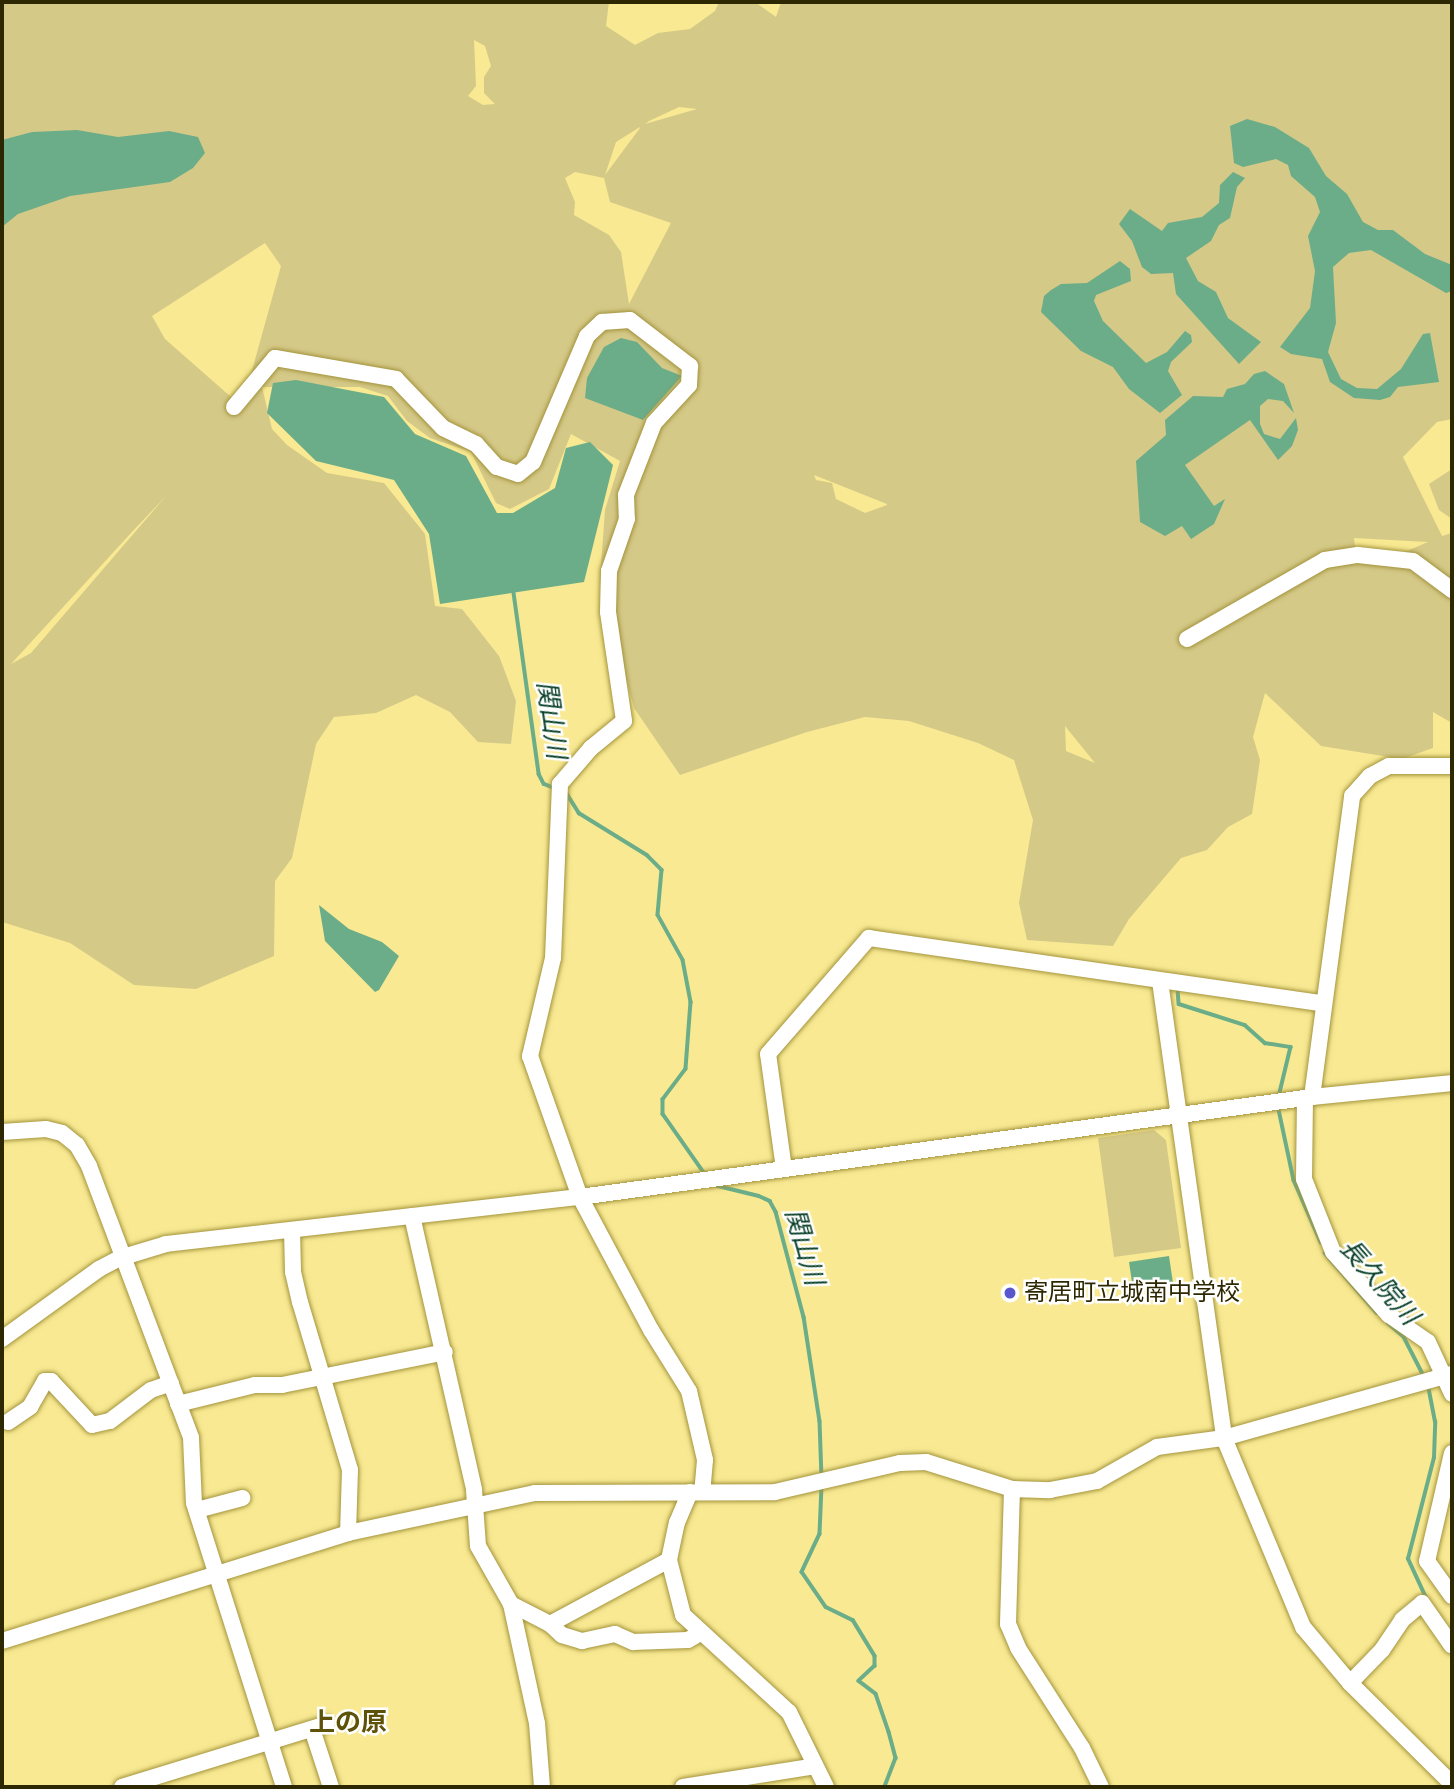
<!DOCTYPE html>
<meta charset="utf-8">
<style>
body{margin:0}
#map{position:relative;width:1454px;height:1789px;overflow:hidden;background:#f8e992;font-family:"Varela Round","Noto Sans JP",sans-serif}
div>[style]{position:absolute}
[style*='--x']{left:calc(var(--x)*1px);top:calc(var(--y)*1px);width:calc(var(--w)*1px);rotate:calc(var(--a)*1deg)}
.green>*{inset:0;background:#d5c988}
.water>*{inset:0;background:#6bad89}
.stream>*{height:3.5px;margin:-1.75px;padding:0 1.75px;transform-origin:1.75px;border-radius:1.75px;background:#6bad89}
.roads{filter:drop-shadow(0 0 2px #a3943d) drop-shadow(0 0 2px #a3943d)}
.minor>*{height:16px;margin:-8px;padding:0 8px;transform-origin:8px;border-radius:8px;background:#fff}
.dots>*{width:19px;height:19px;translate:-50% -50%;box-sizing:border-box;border:4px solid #fff;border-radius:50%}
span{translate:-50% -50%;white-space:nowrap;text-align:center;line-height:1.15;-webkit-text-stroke:5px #fff;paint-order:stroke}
.poi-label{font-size:24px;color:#2e2802}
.left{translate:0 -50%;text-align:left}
.water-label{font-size:26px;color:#094029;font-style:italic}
.neighbourhood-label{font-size:26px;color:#5e5209;font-weight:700}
.frame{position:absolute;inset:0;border:4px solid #2e2802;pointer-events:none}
</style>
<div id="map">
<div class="green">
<i style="clip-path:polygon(evenodd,2px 2px,609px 2px,606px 26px,635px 45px,658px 33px,690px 29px,715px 11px,719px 2px,755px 2px,776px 17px,781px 2px,1452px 2px,1452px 419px,1437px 422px,1403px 457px,1442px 536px,1452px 533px,1452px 723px,1433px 712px,1433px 748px,1402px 759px,1321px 746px,1265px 693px,1253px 737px,1260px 760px,1252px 814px,1228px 827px,1207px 850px,1181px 858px,1129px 919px,1113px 946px,1027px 940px,1019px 903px,1033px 820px,1014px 760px,978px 743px,909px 721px,865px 717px,807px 732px,680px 775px,634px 708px,600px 579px,605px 510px,620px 461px,571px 434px,549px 489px,510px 509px,496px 503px,471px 452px,430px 438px,407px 421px,388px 396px,360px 387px,262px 387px,272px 429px,287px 445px,327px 473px,384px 483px,425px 534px,435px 606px,462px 609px,499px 656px,516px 701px,511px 744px,478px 742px,450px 712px,416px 695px,376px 713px,334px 717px,316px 744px,292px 858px,275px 881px,274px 956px,196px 989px,134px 985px,70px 943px,2px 922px,2px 2px,474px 40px,485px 46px,491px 66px,484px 77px,484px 93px,495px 104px,483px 105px,468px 96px,476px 86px,474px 40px,2px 2px,679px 107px,697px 109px,645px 124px,649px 121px,679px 107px,2px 2px,640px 127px,640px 128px,605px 175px,616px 142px,640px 127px,2px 2px,575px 172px,604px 178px,610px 202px,671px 223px,629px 304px,621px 252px,609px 235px,574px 215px,575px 202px,565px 178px,575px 172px,2px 2px,265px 243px,281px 266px,248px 385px,239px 404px,165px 339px,152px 316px,265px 243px,2px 2px,814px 475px,887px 504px,887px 505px,865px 513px,836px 499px,832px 483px,816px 480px,814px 475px,2px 2px,166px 496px,31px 653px,11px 664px,131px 533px,166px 496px,2px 2px,1354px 538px,1428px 542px,1374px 565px,1357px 562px,1354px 538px,2px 2px,1065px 726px,1095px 763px,1066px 751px,1065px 726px)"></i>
<i style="clip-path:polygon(1452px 469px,1452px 519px,1439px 510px,1429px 484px)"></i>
<i style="clip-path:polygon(1154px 1130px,1166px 1140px,1181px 1248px,1114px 1257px,1098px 1138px)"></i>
</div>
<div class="water">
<i style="clip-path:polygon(1247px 119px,1275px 127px,1309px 148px,1326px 176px,1347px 194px,1363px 222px,1378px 230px,1393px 230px,1425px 254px,1452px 265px,1452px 291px,1446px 293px,1371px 250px,1349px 253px,1333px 267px,1336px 323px,1328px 352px,1341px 379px,1357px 388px,1377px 389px,1401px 369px,1423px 334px,1430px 333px,1439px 382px,1398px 387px,1390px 397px,1380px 400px,1354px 398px,1330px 382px,1322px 359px,1291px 354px,1280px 347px,1310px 308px,1315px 271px,1308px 236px,1320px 212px,1315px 197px,1291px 176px,1288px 165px,1276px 159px,1243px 167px,1234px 163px,1230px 126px)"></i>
<i style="clip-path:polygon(77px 130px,118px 137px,169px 131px,198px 137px,205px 153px,193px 168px,170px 182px,70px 196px,18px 214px,2px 227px,2px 140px,32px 132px)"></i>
<i style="clip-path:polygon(1233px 172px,1245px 178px,1237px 187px,1230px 218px,1219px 225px,1211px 241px,1186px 258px,1198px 281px,1216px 292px,1228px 318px,1261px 342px,1239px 364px,1176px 294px,1173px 273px,1151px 274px,1142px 267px,1132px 241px,1119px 224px,1130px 209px,1162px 231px,1168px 223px,1202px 217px,1219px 203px,1220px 185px)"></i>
<i style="clip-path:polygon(1120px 261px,1130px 269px,1131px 281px,1096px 295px,1094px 301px,1103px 321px,1146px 363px,1167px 352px,1185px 331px,1191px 335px,1192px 342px,1171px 362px,1168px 371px,1182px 395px,1160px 413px,1129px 389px,1113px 367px,1081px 351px,1041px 312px,1044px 296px,1051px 290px,1061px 284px,1087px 283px)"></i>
<i style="clip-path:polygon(621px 338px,637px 342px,662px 368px,682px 376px,643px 420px,585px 398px,587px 378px,604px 347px)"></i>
<i style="clip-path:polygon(1265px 371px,1284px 384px,1294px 413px,1283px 401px,1268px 399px,1260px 406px,1260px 424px,1264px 434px,1280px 439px,1296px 418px,1298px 430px,1292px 446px,1278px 460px,1250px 420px,1185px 465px,1214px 506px,1225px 499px,1214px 524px,1191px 539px,1182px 526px,1165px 536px,1140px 522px,1136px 461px,1166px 435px,1165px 420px,1193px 396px,1223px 397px,1227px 389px,1245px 384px,1254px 374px)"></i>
<i style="clip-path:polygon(296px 380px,384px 397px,415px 434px,466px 456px,497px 513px,513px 513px,555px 488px,566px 448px,590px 442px,613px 465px,584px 582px,440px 604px,429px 534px,394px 480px,316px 461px,267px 413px,273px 383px)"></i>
<i style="clip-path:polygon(319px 905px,349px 929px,382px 942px,399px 956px,379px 990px,375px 992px,325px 941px)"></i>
<i style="clip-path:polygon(1169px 1256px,1173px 1283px,1133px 1289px,1129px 1262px)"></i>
</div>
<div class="stream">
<i style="--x:514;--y:593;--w:183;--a:82.1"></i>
<i style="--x:539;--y:774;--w:11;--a:63"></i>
<i style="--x:544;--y:784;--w:14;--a:21"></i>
<i style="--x:566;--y:792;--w:25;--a:58"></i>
<i style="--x:579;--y:813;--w:80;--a:31.7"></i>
<i style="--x:647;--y:855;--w:21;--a:45"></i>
<i style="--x:662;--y:870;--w:45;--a:95.1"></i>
<i style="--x:658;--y:915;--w:51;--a:60.9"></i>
<i style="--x:683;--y:960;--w:43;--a:79.2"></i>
<i style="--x:691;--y:1002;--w:67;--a:94.3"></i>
<i style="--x:686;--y:1069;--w:38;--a:127"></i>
<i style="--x:663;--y:1099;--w:15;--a:90"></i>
<i style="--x:663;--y:1114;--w:73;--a:55"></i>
<i style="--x:1178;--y:989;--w:15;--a:86"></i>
<i style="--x:1179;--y:1004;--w:69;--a:17.7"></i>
<i style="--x:1245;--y:1025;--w:27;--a:42"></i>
<i style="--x:1265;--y:1043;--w:26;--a:9"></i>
<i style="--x:1291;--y:1047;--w:51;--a:103.5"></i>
<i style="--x:1278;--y:1105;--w:77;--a:78"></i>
<i style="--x:1294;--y:1180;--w:68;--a:66.5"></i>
<i style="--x:714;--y:1185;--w:46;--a:13.7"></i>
<i style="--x:759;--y:1196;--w:12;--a:24"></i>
<i style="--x:770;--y:1201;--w:13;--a:61"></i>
<i style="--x:776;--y:1212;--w:109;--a:75.1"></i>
<i style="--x:804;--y:1317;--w:105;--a:81.3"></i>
<i style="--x:820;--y:1421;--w:57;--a:88"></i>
<i style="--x:1325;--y:1253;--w:79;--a:49.1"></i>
<i style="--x:1388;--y:1323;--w:21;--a:41"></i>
<i style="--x:1404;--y:1337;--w:44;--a:62.9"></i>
<i style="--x:822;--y:1486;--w:48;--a:92.4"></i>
<i style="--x:820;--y:1534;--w:42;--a:115.3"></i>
<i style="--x:802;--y:1572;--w:42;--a:55.6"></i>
<i style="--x:826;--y:1607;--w:30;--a:26"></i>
<i style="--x:853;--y:1620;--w:42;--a:58.6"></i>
<i style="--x:875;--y:1656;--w:10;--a:90"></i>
<i style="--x:875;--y:1666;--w:22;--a:137"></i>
<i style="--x:859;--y:1681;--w:21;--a:37"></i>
<i style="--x:876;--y:1694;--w:40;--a:71.1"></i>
<i style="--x:889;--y:1732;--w:27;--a:75"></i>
<i style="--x:896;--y:1758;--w:31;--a:111"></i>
<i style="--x:1426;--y:1598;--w:43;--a:-114.8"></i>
<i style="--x:1408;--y:1559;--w:104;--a:-75.6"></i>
<i style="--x:1434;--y:1458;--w:36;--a:-88"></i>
<i style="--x:1435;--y:1422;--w:37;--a:-101"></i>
</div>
<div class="roads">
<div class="minor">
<i style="--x:234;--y:407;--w:64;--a:-50.1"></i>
<i style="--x:275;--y:358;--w:123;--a:9.8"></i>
<i style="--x:396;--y:379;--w:68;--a:46.2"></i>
<i style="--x:443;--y:428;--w:37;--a:26"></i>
<i style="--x:476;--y:444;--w:31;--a:48"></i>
<i style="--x:497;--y:467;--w:22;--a:18"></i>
<i style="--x:518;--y:474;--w:19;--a:-39"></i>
<i style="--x:533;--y:462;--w:137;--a:-66.8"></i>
<i style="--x:587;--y:336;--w:21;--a:-43"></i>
<i style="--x:602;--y:322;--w:28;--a:-4"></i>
<i style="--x:630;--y:320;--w:76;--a:37.5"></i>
<i style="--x:690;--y:366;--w:19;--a:93"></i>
<i style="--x:689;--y:385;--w:52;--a:132.6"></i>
<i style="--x:654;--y:423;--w:77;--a:111.3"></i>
<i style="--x:626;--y:495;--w:24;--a:88"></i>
<i style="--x:627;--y:519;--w:55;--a:109.1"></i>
<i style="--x:609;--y:571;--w:41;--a:91.4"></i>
<i style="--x:608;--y:612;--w:110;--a:81.6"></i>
<i style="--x:624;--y:721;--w:43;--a:140.7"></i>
<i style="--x:591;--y:748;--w:48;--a:130.7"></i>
<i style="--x:560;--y:784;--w:174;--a:92.3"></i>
<i style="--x:553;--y:958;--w:101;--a:103.2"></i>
<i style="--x:530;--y:1056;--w:150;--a:70.5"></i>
<i style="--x:580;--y:1197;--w:151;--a:61.9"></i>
<i style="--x:651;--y:1330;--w:72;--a:58.1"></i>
<i style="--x:689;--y:1391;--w:71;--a:76.9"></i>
<i style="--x:705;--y:1460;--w:32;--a:95"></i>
<i style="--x:1187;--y:639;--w:159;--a:-29.8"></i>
<i style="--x:1325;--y:560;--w:33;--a:-9"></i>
<i style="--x:1358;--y:555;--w:55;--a:6.2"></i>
<i style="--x:1413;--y:561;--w:49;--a:36.6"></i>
<i style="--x:1160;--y:981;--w:461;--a:82"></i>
<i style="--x:1224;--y:1438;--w:205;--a:67.3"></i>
<i style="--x:1303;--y:1627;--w:73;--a:50"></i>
<i style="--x:1350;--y:1683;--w:144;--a:44.7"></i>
<i style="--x:1312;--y:1097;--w:304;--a:-82.4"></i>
<i style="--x:1352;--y:796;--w:27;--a:-48"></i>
<i style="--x:1370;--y:776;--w:21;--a:-28"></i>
<i style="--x:1389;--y:766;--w:63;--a:0"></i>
<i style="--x:1305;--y:1098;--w:81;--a:90.7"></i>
<i style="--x:1304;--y:1179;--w:79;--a:68.3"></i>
<i style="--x:1333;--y:1252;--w:84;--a:48.4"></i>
<i style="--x:1389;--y:1315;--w:47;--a:34.7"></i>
<i style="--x:1428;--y:1342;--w:57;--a:65.2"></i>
<i style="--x:2;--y:1132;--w:44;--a:-3.9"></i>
<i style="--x:46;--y:1129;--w:16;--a:14"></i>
<i style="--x:62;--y:1133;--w:19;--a:39"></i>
<i style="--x:77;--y:1145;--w:24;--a:60"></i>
<i style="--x:89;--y:1166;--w:290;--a:69.4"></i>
<i style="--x:191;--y:1438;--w:65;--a:87.4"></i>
<i style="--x:194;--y:1503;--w:298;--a:72.4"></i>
<i style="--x:784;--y:1169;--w:116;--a:-97.9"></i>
<i style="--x:768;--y:1054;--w:154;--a:-49"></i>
<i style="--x:869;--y:938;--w:458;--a:8.2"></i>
<i style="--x:412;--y:1216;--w:281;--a:77.2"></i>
<i style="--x:474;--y:1490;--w:56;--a:85.9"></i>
<i style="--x:478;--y:1546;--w:67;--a:60.4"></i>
<i style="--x:511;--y:1604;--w:122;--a:77.7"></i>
<i style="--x:537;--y:1723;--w:64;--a:85.5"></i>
<i style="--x:292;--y:1230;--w:42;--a:88.6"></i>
<i style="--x:293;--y:1272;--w:31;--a:77"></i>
<i style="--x:300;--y:1302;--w:175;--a:73.4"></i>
<i style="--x:350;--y:1470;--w:63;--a:91.8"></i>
<i style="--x:2;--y:1339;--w:120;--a:-35.8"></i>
<i style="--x:99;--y:1269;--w:24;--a:-28"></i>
<i style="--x:120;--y:1258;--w:48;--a:-16.9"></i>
<i style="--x:166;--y:1244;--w:417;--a:-6.5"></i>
<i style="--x:580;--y:1197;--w:739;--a:-7.78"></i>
<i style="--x:1312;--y:1097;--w:141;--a:-5.7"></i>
<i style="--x:178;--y:1404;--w:79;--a:-13.9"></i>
<i style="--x:255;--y:1385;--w:27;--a:0"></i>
<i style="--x:282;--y:1385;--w:166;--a:-11.4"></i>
<i style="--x:8;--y:1422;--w:27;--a:-34"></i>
<i style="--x:30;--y:1407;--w:30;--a:-60"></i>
<i style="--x:45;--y:1381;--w:6;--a:0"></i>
<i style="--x:51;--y:1381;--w:60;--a:47"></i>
<i style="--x:92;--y:1425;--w:18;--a:-13"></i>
<i style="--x:110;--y:1421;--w:51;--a:-37.1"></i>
<i style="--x:151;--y:1390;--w:21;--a:-19"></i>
<i style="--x:1452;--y:1453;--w:111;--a:103"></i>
<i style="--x:1427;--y:1561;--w:43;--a:54.5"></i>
<i style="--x:1012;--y:1489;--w:135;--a:91.7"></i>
<i style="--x:1008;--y:1624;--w:26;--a:67"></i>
<i style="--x:1018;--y:1648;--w:119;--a:57.4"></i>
<i style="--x:1082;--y:1748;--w:43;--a:64"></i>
<i style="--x:690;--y:1492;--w:33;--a:113"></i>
<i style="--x:677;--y:1522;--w:39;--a:102"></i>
<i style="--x:669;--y:1560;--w:57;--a:75.7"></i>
<i style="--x:683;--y:1615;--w:144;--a:42.5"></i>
<i style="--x:789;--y:1712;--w:84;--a:63.7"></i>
<i style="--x:197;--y:1510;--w:47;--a:-14.9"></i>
<i style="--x:511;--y:1604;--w:44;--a:27.1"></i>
<i style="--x:550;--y:1624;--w:16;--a:43"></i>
<i style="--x:562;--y:1635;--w:21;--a:17"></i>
<i style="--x:582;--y:1641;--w:34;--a:-12"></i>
<i style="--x:615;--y:1634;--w:20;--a:24"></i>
<i style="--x:633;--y:1642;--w:55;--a:-2.1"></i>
<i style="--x:688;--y:1640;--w:14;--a:-30"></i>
<i style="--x:550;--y:1624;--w:135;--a:-28.3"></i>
<i style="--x:2;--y:1641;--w:362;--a:-17.3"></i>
<i style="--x:348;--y:1533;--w:191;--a:-12.1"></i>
<i style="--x:535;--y:1493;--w:240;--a:-0.2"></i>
<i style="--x:775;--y:1492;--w:128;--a:-13.1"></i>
<i style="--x:900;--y:1463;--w:26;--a:-2"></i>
<i style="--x:926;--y:1462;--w:90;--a:17.4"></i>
<i style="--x:1012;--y:1489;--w:38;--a:2"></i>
<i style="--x:1050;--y:1490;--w:48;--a:-10.8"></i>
<i style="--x:1097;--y:1481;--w:69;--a:-29.5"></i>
<i style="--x:1157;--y:1447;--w:68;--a:-7.7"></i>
<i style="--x:1224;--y:1438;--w:237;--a:-15.7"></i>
<i style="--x:1350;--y:1683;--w:46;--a:-45.9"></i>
<i style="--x:1382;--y:1650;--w:36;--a:-56"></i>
<i style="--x:1402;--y:1620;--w:26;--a:-40"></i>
<i style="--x:1422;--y:1603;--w:52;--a:55.1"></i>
<i style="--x:312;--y:1729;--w:61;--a:71.9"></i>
<i style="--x:122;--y:1787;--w:214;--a:-17.1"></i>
<i style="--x:683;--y:1787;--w:134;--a:-9"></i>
</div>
</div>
<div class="dots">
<i style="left:1010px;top:1293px;background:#5a56ce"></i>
</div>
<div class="poi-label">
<span class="left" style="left:1024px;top:1293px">寄居町立城南中学校</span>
</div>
<div class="water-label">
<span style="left:551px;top:720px;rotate:82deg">関山川</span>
<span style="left:804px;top:1247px;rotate:74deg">関山川</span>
<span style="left:1379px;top:1282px;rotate:49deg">長久院川</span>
</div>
<div class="neighbourhood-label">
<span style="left:348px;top:1723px">上の原</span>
</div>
<div class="frame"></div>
</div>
